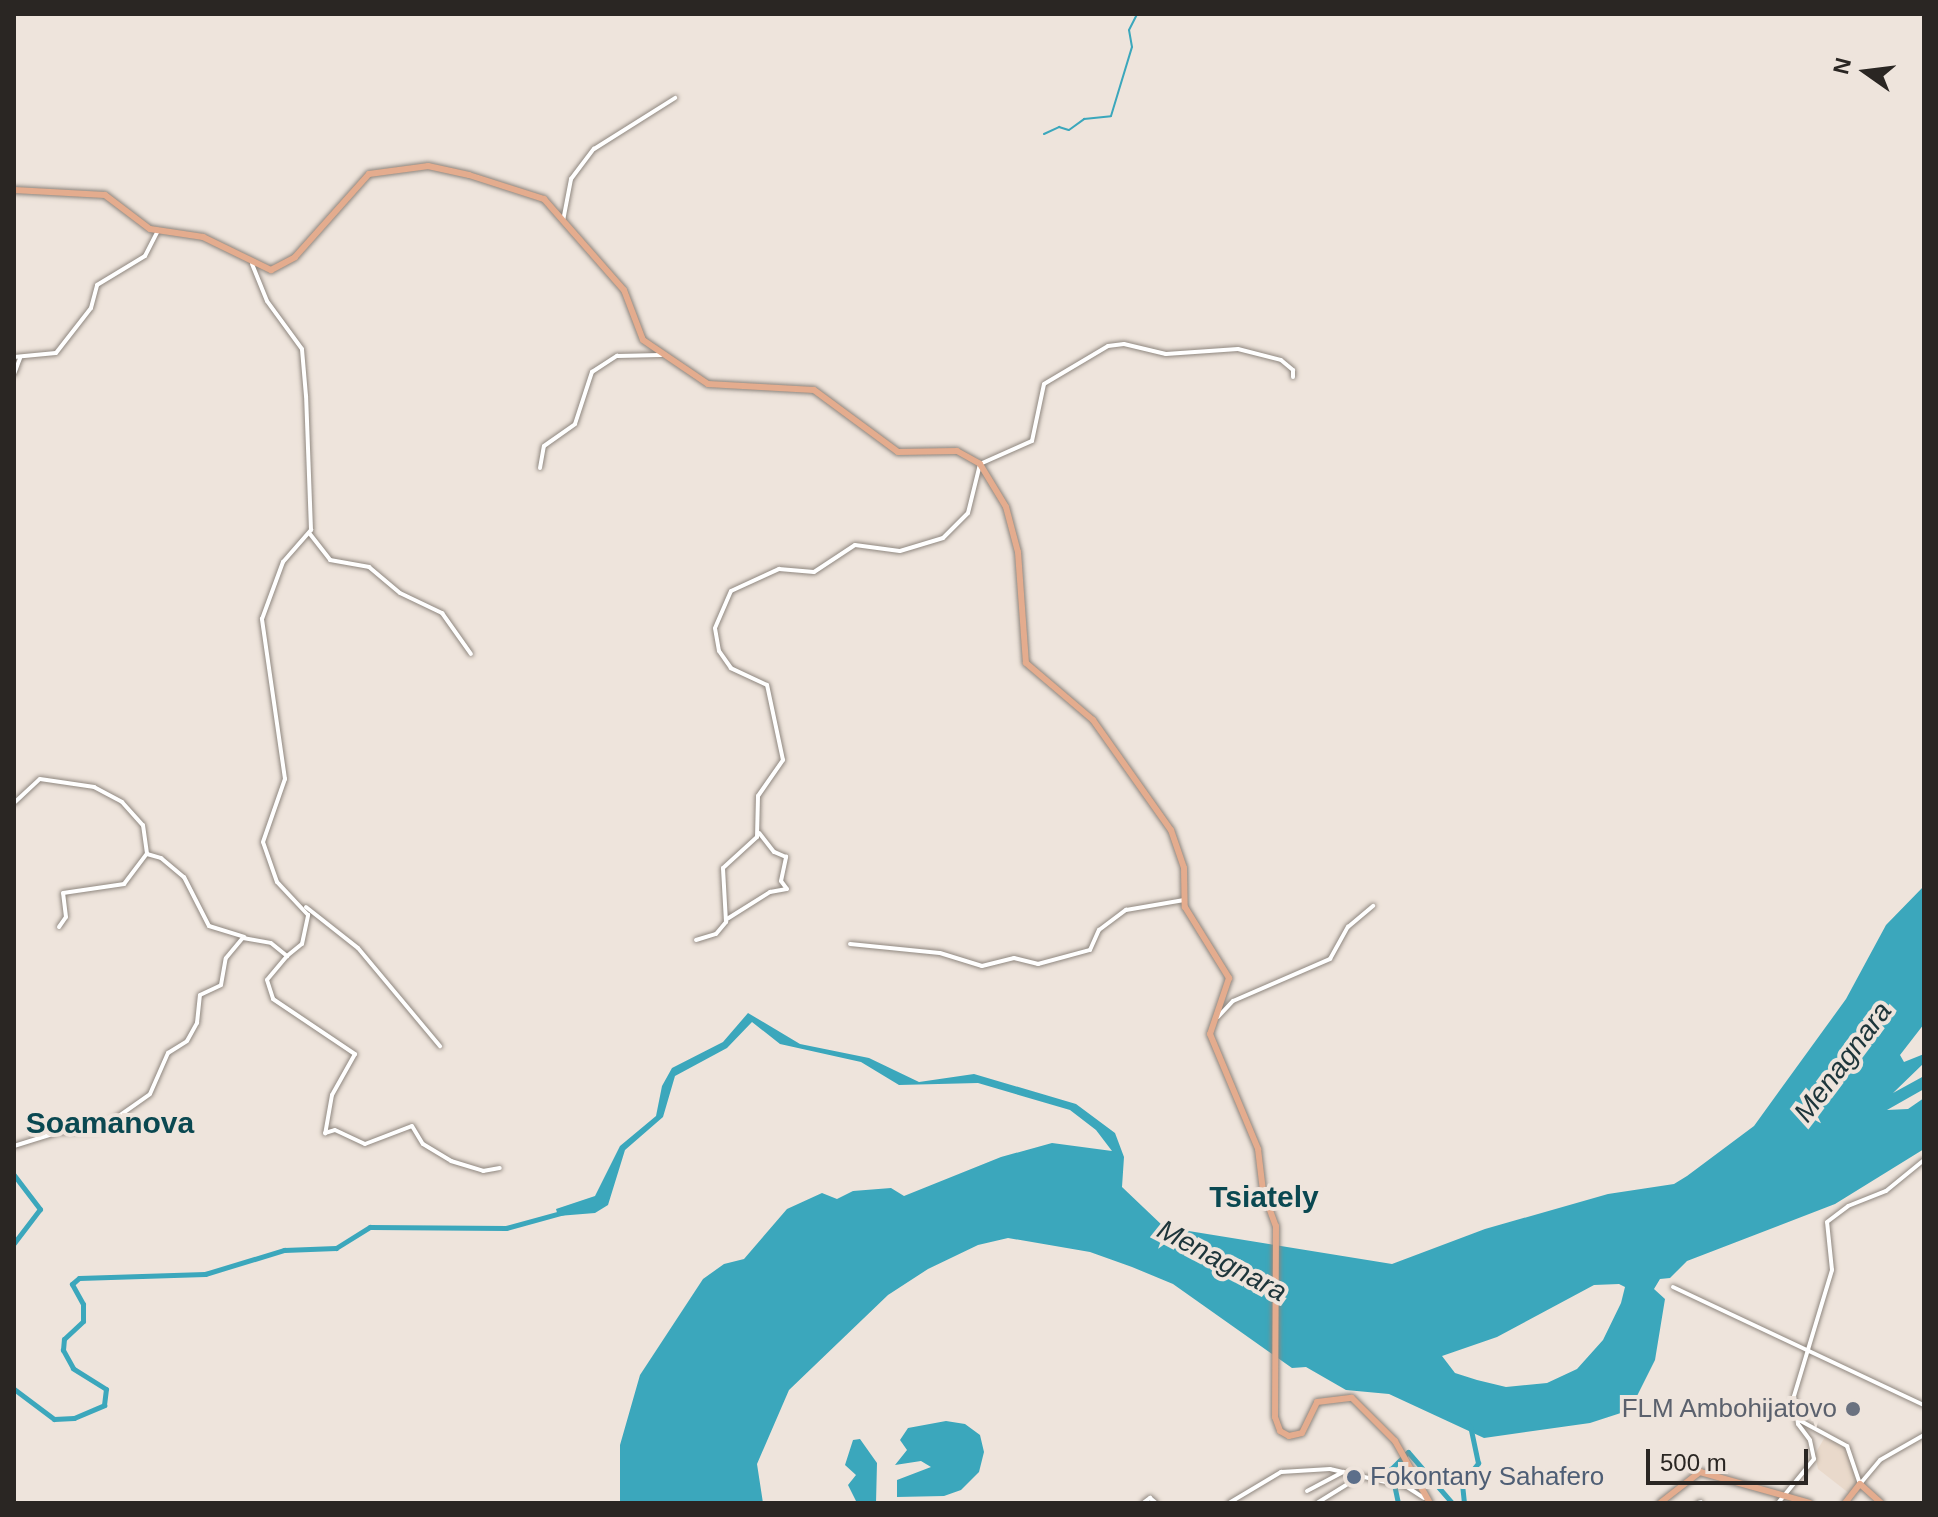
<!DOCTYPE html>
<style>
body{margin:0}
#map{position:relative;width:1938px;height:1517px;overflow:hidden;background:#eee4dc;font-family:Arial,sans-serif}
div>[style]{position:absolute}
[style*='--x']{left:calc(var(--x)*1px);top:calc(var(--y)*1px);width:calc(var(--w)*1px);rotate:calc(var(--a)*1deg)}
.built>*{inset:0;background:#e9d9cb}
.water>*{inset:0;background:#3ba7bc}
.stream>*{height:2px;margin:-1px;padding:0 1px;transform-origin:1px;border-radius:1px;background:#3ba7bc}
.river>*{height:5px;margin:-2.5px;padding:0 2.5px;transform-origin:2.5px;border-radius:2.5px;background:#3ba7bc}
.roads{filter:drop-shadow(0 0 2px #8e867e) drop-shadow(0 0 2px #8e867e)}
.minor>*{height:4px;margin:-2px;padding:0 2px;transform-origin:2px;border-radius:2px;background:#fff}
.major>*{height:6px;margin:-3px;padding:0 3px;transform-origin:3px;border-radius:3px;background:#e4ac8e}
.dots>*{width:22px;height:22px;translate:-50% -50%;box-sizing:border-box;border:4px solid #eee4dc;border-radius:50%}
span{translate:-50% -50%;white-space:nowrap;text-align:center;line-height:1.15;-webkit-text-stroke:8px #eee4dc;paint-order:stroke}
.worship-label{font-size:26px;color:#5b616d}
.right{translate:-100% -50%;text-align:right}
.service-label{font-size:26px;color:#4e5e75}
.left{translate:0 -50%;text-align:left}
.water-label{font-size:28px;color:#1d353a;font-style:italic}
.quarter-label{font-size:30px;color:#0a4851;font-weight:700}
.frame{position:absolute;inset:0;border:16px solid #2a2623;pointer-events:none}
.north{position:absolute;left:1826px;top:32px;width:80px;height:80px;-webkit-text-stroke:6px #eee4dc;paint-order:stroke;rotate:284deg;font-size:22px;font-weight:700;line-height:32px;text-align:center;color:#2a2623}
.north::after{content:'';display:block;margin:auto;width:28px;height:36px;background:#2a2623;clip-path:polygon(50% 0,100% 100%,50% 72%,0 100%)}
.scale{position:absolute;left:1646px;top:1449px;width:162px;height:36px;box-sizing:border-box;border:4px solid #2a2623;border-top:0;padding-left:10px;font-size:24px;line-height:28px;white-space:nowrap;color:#2a2623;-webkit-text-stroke:6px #eee4dc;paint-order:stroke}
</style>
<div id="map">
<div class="built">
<i style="clip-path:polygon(1825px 1437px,1846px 1448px,1859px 1484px,1850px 1494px,1818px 1469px,1815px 1454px)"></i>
</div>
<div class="water">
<i style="clip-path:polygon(evenodd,1924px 886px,1924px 1024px,1900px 1055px,1904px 1062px,1924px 1054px,1924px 1063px,1893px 1093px,1924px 1076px,1924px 1089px,1887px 1110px,1908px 1109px,1924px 1098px,1924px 1149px,1835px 1204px,1687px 1261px,1670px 1278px,1660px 1279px,1654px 1289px,1665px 1299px,1655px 1360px,1630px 1410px,1590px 1423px,1484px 1438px,1389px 1394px,1346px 1390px,1306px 1367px,1292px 1368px,1173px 1284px,1132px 1267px,1090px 1252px,1008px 1238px,978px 1245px,928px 1269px,888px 1295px,789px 1390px,757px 1464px,763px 1503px,620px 1503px,620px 1445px,640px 1375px,703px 1279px,724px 1264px,744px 1259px,787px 1209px,822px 1193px,837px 1199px,853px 1191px,891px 1188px,904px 1196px,1001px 1157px,1052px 1143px,1112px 1151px,1096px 1130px,1070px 1110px,978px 1083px,899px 1085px,861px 1062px,780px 1044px,752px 1022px,727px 1048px,675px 1076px,663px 1117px,625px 1150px,608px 1205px,595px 1213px,558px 1216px,556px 1209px,595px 1196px,620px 1146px,656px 1116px,662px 1086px,672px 1068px,723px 1042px,748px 1013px,800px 1044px,869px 1058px,919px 1082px,974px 1074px,1076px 1104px,1115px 1133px,1124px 1157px,1122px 1187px,1164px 1227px,1392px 1264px,1485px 1229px,1608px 1194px,1674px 1184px,1687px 1176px,1754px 1126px,1846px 999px,1886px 925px,1924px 886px,1619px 1284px,1625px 1287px,1621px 1303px,1603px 1340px,1577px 1369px,1547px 1383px,1506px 1387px,1477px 1380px,1455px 1373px,1442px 1356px,1497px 1337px,1594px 1285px,1619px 1284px)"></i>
<i style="clip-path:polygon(946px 1421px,965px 1424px,980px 1435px,984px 1452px,979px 1472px,961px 1490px,944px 1496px,897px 1497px,897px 1480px,931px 1467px,921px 1461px,895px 1465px,907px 1450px,900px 1440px,908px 1428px)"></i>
<i style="clip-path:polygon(860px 1439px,877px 1463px,876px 1503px,857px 1503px,848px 1485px,856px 1475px,845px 1465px,853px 1440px)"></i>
</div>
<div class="stream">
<i style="--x:1044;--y:134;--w:17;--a:-25"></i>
<i style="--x:1059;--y:127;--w:10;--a:17"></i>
<i style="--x:1069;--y:130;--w:19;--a:-36"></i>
<i style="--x:1084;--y:119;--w:27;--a:-6"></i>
<i style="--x:1111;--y:116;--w:72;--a:-73.1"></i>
<i style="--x:1132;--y:47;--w:17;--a:-100"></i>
<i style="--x:1129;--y:30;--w:18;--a:-63"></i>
</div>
<div class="river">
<i style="--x:14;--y:1175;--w:43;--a:52.6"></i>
<i style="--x:40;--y:1209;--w:43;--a:127.4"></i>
<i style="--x:14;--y:1389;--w:50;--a:36.9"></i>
<i style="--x:54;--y:1419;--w:20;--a:-3"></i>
<i style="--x:74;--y:1418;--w:33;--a:-23"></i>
<i style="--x:104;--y:1405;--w:16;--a:-83"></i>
<i style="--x:106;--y:1389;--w:39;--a:-148"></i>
<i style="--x:73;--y:1368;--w:21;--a:-119"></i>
<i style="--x:63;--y:1350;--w:11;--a:-85"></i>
<i style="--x:64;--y:1339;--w:26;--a:-43"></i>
<i style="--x:83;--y:1321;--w:17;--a:-90"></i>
<i style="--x:83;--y:1304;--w:23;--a:-119"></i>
<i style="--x:72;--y:1284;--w:9;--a:-41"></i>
<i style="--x:79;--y:1278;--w:126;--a:-1.8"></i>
<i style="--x:205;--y:1274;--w:83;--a:-16.9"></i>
<i style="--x:284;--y:1250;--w:52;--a:-2.2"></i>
<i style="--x:336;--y:1248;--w:40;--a:-32"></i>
<i style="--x:370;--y:1227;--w:136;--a:0.4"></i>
<i style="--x:506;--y:1228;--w:60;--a:-15.4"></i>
<i style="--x:1398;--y:1503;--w:35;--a:-102"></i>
<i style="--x:1391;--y:1469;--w:24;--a:-45"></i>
<i style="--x:1408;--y:1452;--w:67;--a:49.2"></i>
<i style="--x:1464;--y:1503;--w:20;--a:-96"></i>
<i style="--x:1462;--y:1483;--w:26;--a:-51"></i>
<i style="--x:1478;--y:1463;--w:38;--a:-102"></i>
</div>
<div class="roads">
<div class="minor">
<i style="--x:563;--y:221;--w:43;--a:-79.2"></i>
<i style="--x:571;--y:179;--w:38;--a:-53"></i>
<i style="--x:594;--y:149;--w:96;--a:-32.2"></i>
<i style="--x:14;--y:357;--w:42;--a:-5.4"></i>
<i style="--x:56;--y:353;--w:57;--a:-52.1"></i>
<i style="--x:91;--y:308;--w:24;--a:-75"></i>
<i style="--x:97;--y:285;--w:56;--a:-31.1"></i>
<i style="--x:145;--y:256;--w:28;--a:-63"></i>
<i style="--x:14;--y:374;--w:17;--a:-69"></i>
<i style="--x:540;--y:468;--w:22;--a:-80"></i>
<i style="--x:544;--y:446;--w:38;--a:-35"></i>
<i style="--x:575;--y:424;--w:55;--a:-71.9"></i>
<i style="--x:592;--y:372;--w:30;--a:-33"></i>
<i style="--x:617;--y:356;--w:44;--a:-1.3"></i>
<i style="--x:310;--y:534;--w:33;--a:52"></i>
<i style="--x:330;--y:560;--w:40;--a:10"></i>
<i style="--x:369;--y:567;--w:40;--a:40"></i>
<i style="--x:400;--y:593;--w:47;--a:25.5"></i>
<i style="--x:442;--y:613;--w:50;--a:54.7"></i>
<i style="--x:14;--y:803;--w:35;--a:-43"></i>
<i style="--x:40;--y:779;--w:55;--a:8.4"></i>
<i style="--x:94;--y:787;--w:32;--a:28"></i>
<i style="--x:122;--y:802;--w:31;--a:48"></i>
<i style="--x:143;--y:825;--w:29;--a:82"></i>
<i style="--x:147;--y:854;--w:15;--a:16"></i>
<i style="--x:161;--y:858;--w:30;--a:40"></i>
<i style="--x:184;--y:877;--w:55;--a:63"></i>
<i style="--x:209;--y:926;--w:37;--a:17"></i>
<i style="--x:306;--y:907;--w:66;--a:38.3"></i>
<i style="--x:358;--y:948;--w:128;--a:50.1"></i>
<i style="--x:727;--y:919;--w:51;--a:-32.1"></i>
<i style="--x:770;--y:892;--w:17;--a:-10"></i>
<i style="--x:787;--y:889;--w:10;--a:-127"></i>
<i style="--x:781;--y:881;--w:25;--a:-78"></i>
<i style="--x:786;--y:857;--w:13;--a:-157"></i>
<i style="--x:774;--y:852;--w:24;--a:-128"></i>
<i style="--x:59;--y:927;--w:12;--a:-55"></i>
<i style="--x:66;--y:917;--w:24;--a:-97"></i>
<i style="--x:63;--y:893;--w:62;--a:-8.4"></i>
<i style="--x:124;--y:884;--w:38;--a:-53"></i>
<i style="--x:696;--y:940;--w:21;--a:-17"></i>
<i style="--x:716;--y:934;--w:16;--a:-50"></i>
<i style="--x:726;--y:922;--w:54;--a:-93.2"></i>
<i style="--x:723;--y:868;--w:46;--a:-42.4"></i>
<i style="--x:757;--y:837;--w:41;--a:-88.6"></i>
<i style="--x:758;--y:796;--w:44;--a:-55.2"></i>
<i style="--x:783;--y:760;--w:77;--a:-102"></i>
<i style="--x:767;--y:685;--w:40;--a:-155"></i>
<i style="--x:731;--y:668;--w:21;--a:-125"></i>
<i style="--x:719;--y:651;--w:23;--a:-100"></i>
<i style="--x:715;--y:628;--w:40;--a:-66.6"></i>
<i style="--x:731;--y:591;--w:53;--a:-24.6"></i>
<i style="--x:779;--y:569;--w:35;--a:5"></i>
<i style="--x:814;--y:572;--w:49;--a:-33.4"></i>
<i style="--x:855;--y:545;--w:45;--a:7.6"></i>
<i style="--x:900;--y:551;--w:45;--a:-16.8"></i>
<i style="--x:943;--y:538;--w:35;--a:-45"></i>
<i style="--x:968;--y:513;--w:50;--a:-76.2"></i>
<i style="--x:980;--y:464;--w:57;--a:-23.9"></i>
<i style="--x:1032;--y:441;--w:58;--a:-78.1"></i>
<i style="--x:1044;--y:384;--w:74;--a:-30.7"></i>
<i style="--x:1108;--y:346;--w:16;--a:-7"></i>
<i style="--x:1124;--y:344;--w:43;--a:13.4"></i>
<i style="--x:1166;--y:354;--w:72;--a:-4"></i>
<i style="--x:1238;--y:349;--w:44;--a:14.3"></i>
<i style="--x:1281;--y:360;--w:16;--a:40"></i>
<i style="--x:1293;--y:370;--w:7;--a:90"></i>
<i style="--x:850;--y:944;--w:90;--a:5.7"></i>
<i style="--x:940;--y:953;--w:44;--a:17.2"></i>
<i style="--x:982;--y:966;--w:33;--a:-14"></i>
<i style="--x:1014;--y:958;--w:25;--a:14"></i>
<i style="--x:1038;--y:964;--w:54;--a:-15.1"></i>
<i style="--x:1090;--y:950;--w:22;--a:-66"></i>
<i style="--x:1099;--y:930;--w:34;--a:-37"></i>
<i style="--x:1126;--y:910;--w:59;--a:-9.8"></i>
<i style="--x:287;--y:956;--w:31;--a:130"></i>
<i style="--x:267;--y:980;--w:20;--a:72"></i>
<i style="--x:273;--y:999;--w:99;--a:33.9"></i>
<i style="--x:355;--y:1054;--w:47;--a:119.3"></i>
<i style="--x:332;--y:1095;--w:39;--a:100"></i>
<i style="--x:325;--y:1133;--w:10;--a:-17"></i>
<i style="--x:335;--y:1130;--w:33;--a:25"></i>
<i style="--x:365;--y:1144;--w:50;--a:-21"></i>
<i style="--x:412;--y:1126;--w:21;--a:59"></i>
<i style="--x:423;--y:1144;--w:33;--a:31"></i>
<i style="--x:451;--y:1161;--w:34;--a:17"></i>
<i style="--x:483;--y:1171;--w:17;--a:-10"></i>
<i style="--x:1218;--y:1017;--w:22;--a:-47"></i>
<i style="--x:1233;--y:1001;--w:106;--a:-23.4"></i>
<i style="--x:1330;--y:959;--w:37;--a:-61"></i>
<i style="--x:1348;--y:927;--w:33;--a:-40"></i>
<i style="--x:14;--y:1146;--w:47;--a:-17.3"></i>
<i style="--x:59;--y:1132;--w:40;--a:-2.9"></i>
<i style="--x:99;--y:1130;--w:62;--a:-35.2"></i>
<i style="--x:150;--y:1094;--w:45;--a:-66.3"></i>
<i style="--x:168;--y:1053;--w:22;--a:-32"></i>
<i style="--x:187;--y:1041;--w:21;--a:-61"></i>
<i style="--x:197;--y:1023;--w:28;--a:-84"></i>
<i style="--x:200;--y:995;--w:23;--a:-25"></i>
<i style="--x:221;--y:985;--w:27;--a:-80"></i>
<i style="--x:226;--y:958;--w:26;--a:-50"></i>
<i style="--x:243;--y:938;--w:28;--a:10"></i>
<i style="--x:271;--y:943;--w:21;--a:39"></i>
<i style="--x:287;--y:956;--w:19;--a:-39"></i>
<i style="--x:302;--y:944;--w:30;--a:-78"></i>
<i style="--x:308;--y:915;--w:45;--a:-133.2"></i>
<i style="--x:277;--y:882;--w:42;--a:-109.3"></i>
<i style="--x:263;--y:842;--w:67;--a:-70.8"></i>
<i style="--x:285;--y:779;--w:162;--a:-98.2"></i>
<i style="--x:262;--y:619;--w:61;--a:-69.8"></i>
<i style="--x:283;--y:562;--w:43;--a:-48.8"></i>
<i style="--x:311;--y:530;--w:134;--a:-92.1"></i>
<i style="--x:306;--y:396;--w:47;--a:-94.9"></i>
<i style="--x:302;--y:349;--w:59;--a:-126.1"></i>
<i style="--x:267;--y:301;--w:40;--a:-112"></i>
<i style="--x:1673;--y:1287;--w:277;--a:25.2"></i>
<i style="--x:1799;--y:1420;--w:55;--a:28.4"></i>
<i style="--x:1847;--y:1446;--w:40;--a:71.1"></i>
<i style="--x:1860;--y:1484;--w:31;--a:-50"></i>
<i style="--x:1880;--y:1460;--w:51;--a:-29.6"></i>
<i style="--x:1307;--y:1491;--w:41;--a:-27.8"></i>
<i style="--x:1143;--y:1503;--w:9;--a:-36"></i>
<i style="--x:1150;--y:1498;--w:8;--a:40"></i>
<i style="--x:1229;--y:1503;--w:61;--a:-30.8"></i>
<i style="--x:1281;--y:1472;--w:49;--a:-3.5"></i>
<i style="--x:1330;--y:1469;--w:79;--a:13.2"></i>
<i style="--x:1407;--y:1487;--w:20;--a:33"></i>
<i style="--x:1317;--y:1503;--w:49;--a:-31.8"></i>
<i style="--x:1698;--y:1503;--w:3;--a:-18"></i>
<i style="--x:1778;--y:1503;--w:57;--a:-50.7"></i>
<i style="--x:1814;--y:1459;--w:19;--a:-102"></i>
<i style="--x:1810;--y:1440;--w:20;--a:-127"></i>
<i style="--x:1798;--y:1424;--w:28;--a:-98"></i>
<i style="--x:1794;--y:1396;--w:132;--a:-73.2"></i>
<i style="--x:1832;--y:1270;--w:48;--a:-95.9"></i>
<i style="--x:1827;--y:1222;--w:26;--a:-37"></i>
<i style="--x:1848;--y:1206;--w:41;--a:-21.5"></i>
<i style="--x:1886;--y:1191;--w:49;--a:-39.2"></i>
</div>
<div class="major">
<i style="--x:14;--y:190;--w:91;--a:3.1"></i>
<i style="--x:105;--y:195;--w:56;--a:37.1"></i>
<i style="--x:150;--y:229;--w:54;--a:8.6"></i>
<i style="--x:203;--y:237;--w:76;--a:25.9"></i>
<i style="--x:271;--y:270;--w:27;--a:-28"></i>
<i style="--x:295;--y:257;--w:111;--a:-48.3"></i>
<i style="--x:369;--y:174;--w:60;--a:-7.7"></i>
<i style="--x:428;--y:166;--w:42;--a:12.4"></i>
<i style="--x:469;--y:175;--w:79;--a:17.7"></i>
<i style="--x:544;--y:199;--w:121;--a:48.7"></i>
<i style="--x:624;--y:290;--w:53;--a:69.2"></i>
<i style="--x:643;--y:340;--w:78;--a:34.1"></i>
<i style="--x:708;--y:384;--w:106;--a:3.2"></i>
<i style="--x:814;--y:390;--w:104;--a:36.4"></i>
<i style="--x:898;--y:452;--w:59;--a:-1"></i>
<i style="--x:957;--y:451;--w:26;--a:29"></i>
<i style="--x:980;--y:464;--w:50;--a:58.8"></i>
<i style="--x:1006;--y:507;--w:47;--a:75.1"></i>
<i style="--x:1018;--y:552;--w:111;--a:85.9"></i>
<i style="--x:1026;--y:663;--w:88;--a:40.4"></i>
<i style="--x:1093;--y:720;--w:135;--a:54.7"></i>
<i style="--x:1171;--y:830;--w:40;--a:71.1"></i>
<i style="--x:1184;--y:868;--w:39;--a:89"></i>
<i style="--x:1185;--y:907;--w:84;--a:58.2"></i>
<i style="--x:1229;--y:978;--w:59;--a:108.7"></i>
<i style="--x:1210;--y:1034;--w:125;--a:67.3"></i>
<i style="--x:1258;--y:1149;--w:42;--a:83.2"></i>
<i style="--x:1263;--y:1191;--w:37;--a:70"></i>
<i style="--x:1276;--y:1226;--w:191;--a:90.3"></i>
<i style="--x:1275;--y:1417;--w:15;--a:70"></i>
<i style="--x:1280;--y:1431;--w:10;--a:29"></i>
<i style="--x:1289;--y:1436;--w:13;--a:-13"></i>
<i style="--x:1302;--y:1433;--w:34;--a:-64"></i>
<i style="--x:1317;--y:1402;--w:35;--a:-7"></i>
<i style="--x:1352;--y:1398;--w:61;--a:45"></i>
<i style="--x:1395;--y:1441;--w:71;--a:60.6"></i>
<i style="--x:1660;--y:1503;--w:51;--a:-37.8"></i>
<i style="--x:1700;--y:1472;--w:114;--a:15.7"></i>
<i style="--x:1845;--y:1503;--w:24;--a:-52"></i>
<i style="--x:1860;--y:1484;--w:28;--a:42"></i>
</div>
</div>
<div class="dots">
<i style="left:1853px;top:1409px;background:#6b7280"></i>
<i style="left:1354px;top:1477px;background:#5c6f8a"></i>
</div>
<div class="worship-label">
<span class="right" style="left:1837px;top:1409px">FLM Ambohijatovo</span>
</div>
<div class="service-label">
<span class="left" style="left:1370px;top:1477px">Fokontany Sahafero</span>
</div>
<div class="water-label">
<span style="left:1843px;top:1062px;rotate:-53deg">Menagnara</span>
<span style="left:1222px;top:1261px;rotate:28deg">Menagnara</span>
</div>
<div class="quarter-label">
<span style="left:110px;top:1123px">Soamanova</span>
<span style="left:1264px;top:1197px">Tsiately</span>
</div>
<div class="frame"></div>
<div class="north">N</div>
<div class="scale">500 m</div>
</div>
